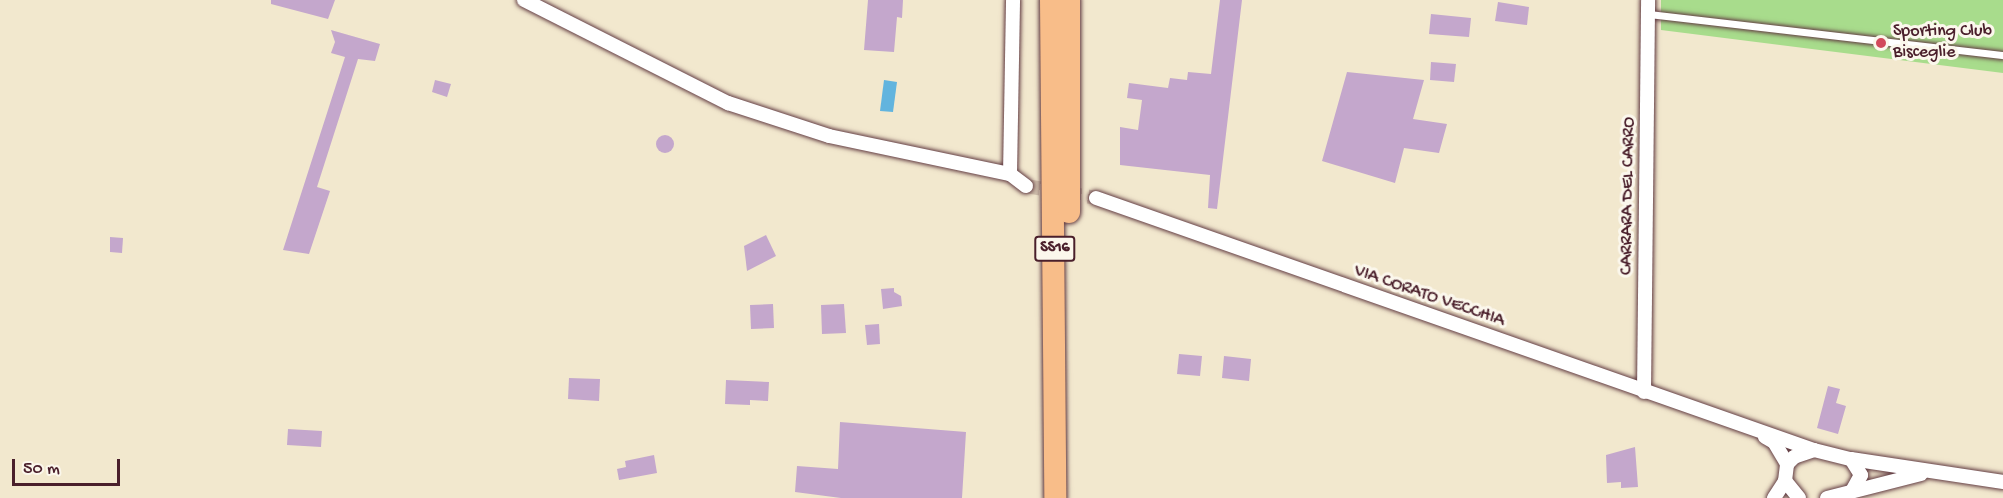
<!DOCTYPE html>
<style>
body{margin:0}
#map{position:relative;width:2003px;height:498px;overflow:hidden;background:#f2e8ce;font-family:"Gochi Hand",sans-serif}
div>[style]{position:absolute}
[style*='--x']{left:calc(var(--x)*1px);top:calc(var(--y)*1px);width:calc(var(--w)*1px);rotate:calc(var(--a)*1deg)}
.green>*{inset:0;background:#a8dc8c}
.water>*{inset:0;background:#62b4de}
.building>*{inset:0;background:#c4a7cc}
.round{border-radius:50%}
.minor-tunnel>*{height:14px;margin-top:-7px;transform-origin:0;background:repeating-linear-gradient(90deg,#d0c0ad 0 14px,transparent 0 21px)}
.roads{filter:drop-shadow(0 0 2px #633d43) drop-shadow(0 0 2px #633d43)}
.service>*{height:7px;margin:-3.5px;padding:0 3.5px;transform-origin:3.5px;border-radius:3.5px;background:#fff}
.minor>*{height:14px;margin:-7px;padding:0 7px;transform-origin:7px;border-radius:7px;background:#fff}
.trunk>*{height:22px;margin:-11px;padding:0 11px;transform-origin:11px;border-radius:11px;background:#f8bd89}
.dots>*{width:16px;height:16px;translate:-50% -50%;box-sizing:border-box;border:3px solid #fbf7ec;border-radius:50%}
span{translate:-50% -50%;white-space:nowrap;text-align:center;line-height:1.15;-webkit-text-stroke:6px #fbf7ec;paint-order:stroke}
.shield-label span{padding:2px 4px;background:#fbf7ec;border:2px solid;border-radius:4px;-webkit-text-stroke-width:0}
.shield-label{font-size:16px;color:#4a1f2b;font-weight:700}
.poi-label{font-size:18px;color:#4a1f2b}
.left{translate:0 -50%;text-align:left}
.street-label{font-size:18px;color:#4a1f2b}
.scale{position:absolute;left:12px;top:459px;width:108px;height:27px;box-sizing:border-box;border:3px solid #4a1f2b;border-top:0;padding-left:8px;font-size:18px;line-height:21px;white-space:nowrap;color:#4a1f2b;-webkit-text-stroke:4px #fbf7ec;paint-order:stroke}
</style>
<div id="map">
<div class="green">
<i style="clip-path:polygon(1661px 0,2003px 0,2003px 73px,1661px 30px)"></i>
</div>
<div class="water">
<i style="clip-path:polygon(884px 80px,897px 82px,893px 112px,880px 111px)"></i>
</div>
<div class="building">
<i style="clip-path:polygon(271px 0,335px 0,328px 19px,271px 4px)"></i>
<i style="clip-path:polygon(868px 0,903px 0,902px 18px,897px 17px,894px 52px,864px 50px)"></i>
<i style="clip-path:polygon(1220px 0,1242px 0,1217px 209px,1208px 208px,1210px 175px,1120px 165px,1120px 127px,1138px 130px,1142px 100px,1127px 98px,1129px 83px,1168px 88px,1170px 78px,1187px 80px,1188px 72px,1211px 74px)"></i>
<i style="clip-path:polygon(1498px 2px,1529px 7px,1527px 25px,1495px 21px)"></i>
<i style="clip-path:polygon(1431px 14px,1471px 18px,1469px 37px,1429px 34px)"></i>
<i style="clip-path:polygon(331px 30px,380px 44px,375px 61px,358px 59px,317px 187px,330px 191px,309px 254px,283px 250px,345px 57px,331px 53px,335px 42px)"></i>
<i style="clip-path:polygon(1431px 62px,1456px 64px,1454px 82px,1430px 80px)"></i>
<i style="clip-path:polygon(1347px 72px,1424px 80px,1413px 119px,1447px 124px,1439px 153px,1404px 148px,1395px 183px,1322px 161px)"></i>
<i style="clip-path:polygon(435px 80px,451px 84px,447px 97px,432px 92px)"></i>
<i class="round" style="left:656px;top:135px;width:18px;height:18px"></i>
<i style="clip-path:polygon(766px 235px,776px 256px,747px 271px,744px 246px)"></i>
<i style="clip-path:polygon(110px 237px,123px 238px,122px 253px,110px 252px)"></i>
<i style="clip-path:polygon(894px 288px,894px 292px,901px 296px,902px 306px,883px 309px,881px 289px)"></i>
<i style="clip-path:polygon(773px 304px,774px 328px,751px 329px,750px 305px)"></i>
<i style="clip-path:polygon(844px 304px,846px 333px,822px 334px,821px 305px)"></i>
<i style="clip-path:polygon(879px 324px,880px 344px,867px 345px,865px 325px)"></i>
<i style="clip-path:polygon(1179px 354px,1202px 356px,1200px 376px,1177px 374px)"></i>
<i style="clip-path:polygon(1224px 356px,1251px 359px,1249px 381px,1222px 378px)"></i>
<i style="clip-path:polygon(569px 378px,600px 379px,599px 401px,568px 399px)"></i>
<i style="clip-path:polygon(726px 380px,769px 382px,768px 401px,750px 400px,750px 405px,725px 404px)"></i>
<i style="clip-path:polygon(1828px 386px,1840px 389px,1836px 403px,1846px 406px,1838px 434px,1817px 428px)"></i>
<i style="clip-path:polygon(840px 422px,966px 432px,962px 498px,841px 498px,795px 492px,797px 466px,838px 469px)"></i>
<i style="clip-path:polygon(288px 429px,322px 431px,321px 447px,287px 445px)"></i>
<i style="clip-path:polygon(1635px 447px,1638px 487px,1621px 488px,1621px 482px,1607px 483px,1606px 455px)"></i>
<i style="clip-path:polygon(654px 455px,657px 473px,619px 480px,617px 469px,626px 467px,625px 461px)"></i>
</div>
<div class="minor-tunnel">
<i style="--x:1026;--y:186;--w:71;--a:9.7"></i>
</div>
<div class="roads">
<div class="service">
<i style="--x:1648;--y:14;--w:357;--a:6.6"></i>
</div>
<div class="minor">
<i style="--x:524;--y:0;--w:229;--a:26.8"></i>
<i style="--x:728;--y:103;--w:106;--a:18.1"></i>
<i style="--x:829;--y:136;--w:185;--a:11.9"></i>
<i style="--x:1010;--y:174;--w:20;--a:37"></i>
<i style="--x:1010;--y:174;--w:174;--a:-89"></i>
<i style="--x:1096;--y:198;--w:761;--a:19.34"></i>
<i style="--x:1644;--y:392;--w:392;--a:-89.4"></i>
<i style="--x:1765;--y:437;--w:10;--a:29"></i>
<i style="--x:1774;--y:442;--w:26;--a:59"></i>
<i style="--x:1851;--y:459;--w:154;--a:8.6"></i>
<i style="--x:1774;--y:498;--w:20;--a:-57"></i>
<i style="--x:1799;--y:498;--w:22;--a:-129"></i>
<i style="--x:1785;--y:481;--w:17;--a:-83"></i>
<i style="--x:1787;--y:464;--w:10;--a:-45"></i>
<i style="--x:1794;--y:457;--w:21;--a:-19"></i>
<i style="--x:1814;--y:450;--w:38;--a:14"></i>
<i style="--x:1851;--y:459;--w:19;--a:58"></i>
<i style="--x:1861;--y:475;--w:18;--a:119"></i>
<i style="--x:1827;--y:498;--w:97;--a:-14.3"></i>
</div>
<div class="trunk">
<i style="--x:1051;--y:0;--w:498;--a:89.5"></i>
<i style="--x:1069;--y:0;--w:212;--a:90"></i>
</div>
</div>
<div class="dots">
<i style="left:1881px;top:43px;background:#d1495b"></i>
</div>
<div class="shield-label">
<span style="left:1055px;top:249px">SS16</span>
</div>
<div class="poi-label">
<span class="left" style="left:1893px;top:43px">Sporting Club<br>Bisceglie</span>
</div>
<div class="street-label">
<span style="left:1629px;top:196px;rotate:-89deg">CARRARA DEL CARRO</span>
<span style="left:1429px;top:297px;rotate:19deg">VIA CORATO VECCHIA</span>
</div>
<div class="scale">50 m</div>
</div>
